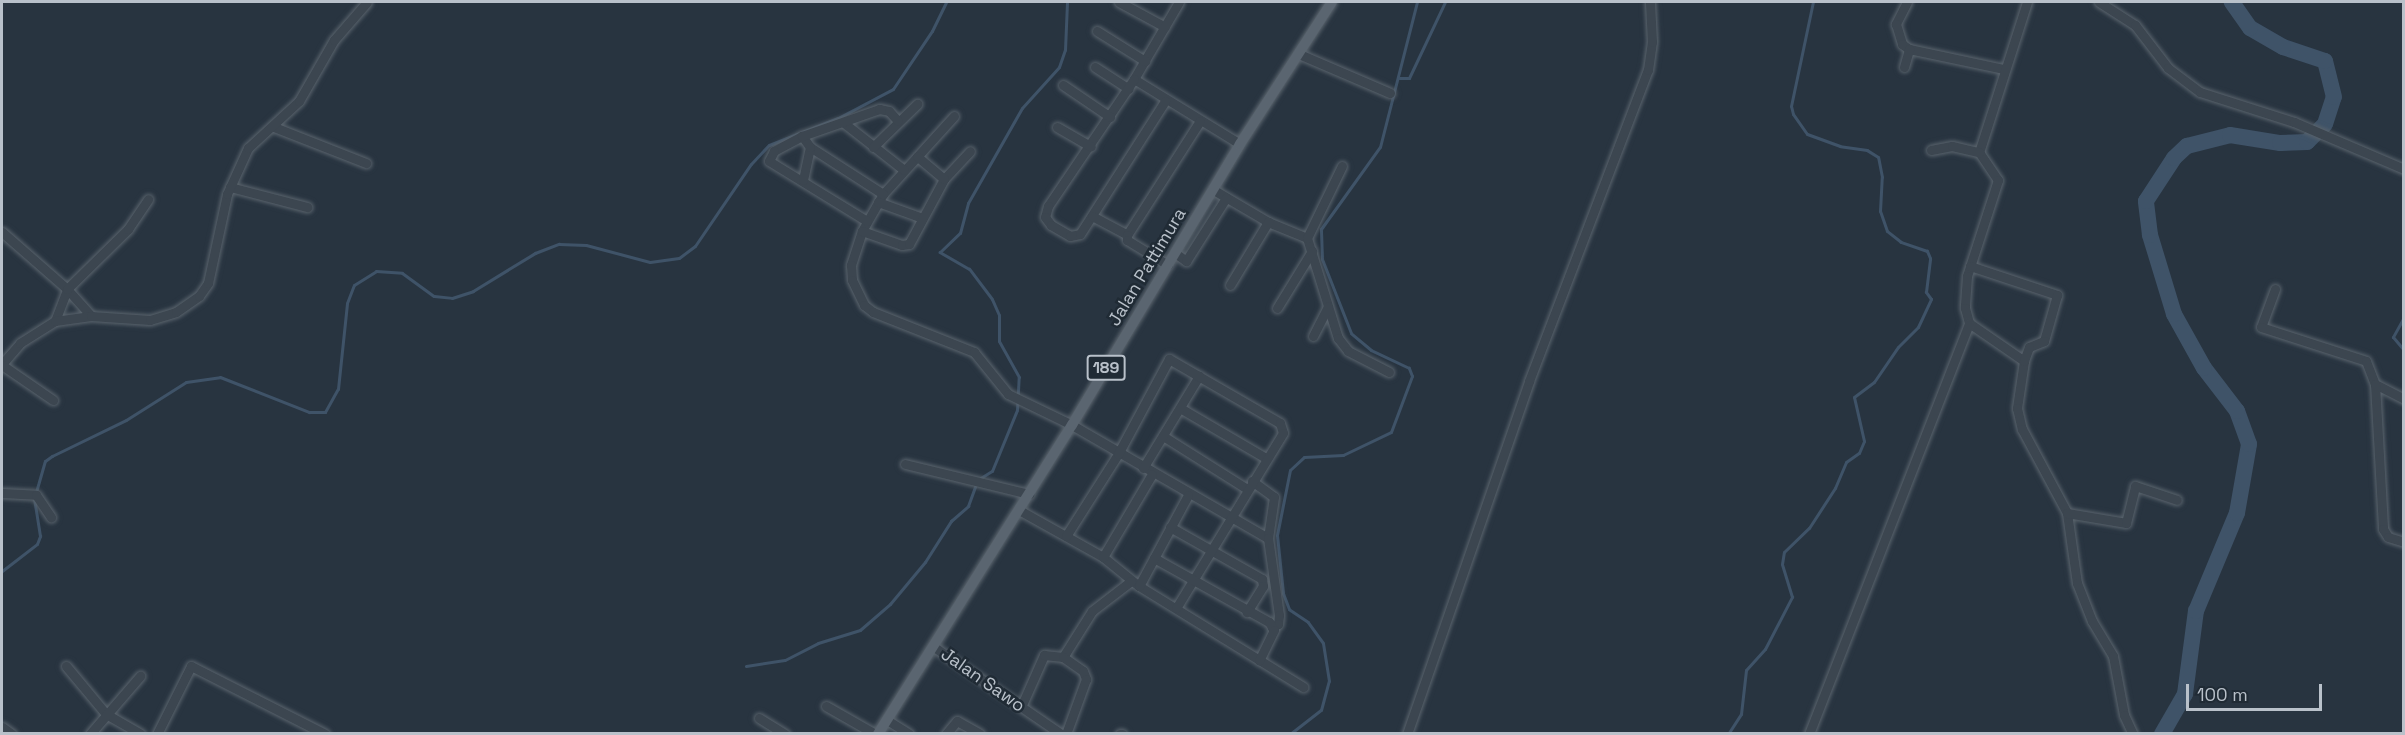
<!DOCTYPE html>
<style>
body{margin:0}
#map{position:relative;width:2405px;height:735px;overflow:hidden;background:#283440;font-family:"Space Grotesk",sans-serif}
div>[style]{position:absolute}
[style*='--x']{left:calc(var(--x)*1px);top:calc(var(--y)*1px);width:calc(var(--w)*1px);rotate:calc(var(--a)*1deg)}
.stream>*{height:3px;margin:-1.5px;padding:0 1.5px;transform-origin:1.5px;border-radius:1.5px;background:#3f5368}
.river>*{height:16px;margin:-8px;padding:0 8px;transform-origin:8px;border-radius:8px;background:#3f5368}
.roads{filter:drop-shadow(0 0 2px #5a646d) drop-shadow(0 0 2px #5a646d)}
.minor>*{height:9px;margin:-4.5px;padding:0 4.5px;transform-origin:4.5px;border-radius:4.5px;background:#3c4650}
.major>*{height:10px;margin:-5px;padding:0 5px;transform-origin:5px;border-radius:5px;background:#5a6570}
span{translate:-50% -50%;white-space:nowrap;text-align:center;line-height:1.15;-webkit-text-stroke:5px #202b35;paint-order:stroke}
.shield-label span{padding:2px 4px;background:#202b35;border:2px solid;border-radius:4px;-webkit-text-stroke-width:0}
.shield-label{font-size:16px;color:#b9c1ca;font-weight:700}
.street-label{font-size:18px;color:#b9c1ca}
.frame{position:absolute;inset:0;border:3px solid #b9c1ca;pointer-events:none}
.scale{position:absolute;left:2186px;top:684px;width:136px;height:27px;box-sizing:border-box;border:3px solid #b9c1ca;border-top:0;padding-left:8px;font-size:18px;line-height:21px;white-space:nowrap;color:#b9c1ca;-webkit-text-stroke:4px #202b35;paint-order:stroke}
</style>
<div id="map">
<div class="stream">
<i style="--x:1399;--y:78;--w:10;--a:0"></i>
<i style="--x:1409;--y:78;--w:84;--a:-64.7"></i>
<i style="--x:2404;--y:317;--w:23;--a:119"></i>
<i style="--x:2393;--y:337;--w:17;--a:50"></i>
<i style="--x:979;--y:479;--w:15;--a:-32"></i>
<i style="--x:992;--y:471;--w:66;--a:-67.7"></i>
<i style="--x:1017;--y:410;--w:33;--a:-87"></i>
<i style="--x:1019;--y:377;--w:41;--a:-119.1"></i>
<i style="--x:999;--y:341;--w:26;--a:-90"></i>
<i style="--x:999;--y:315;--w:17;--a:-114"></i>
<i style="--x:992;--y:299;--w:38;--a:-127"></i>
<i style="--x:969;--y:269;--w:34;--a:-150"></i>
<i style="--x:940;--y:252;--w:28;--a:-44"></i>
<i style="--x:960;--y:233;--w:31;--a:-75"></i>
<i style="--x:968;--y:203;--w:109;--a:-60.4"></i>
<i style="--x:1022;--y:108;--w:55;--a:-47.9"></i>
<i style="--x:1059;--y:67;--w:18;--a:-71"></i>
<i style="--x:1065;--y:50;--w:48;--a:-87.6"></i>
<i style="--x:36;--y:492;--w:32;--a:-74"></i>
<i style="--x:45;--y:461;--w:9;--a:-36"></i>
<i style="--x:52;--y:456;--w:82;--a:-25.9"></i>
<i style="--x:126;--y:420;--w:71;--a:-32.3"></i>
<i style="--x:186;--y:382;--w:34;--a:-8"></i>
<i style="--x:220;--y:377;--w:96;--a:21.5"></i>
<i style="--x:309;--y:412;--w:16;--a:0"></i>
<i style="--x:325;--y:412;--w:26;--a:-61"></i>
<i style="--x:338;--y:389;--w:86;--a:-84"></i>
<i style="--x:347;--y:303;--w:19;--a:-69"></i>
<i style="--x:354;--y:285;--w:26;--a:-32"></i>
<i style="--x:376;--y:271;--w:26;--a:4"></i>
<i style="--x:402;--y:273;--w:39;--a:36"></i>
<i style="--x:434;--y:296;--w:18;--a:6"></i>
<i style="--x:452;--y:298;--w:22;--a:-18"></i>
<i style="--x:473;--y:291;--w:73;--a:-31.5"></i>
<i style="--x:535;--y:253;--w:26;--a:-21"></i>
<i style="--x:559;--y:244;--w:27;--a:2"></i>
<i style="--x:586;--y:245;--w:66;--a:14.9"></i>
<i style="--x:650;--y:262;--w:29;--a:-8"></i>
<i style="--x:679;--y:258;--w:20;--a:-37"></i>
<i style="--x:695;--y:246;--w:99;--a:-55.7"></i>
<i style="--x:751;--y:164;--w:26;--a:-47"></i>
<i style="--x:769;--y:145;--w:74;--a:-21.4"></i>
<i style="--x:838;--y:118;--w:62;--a:-27.8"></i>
<i style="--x:893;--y:89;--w:70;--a:-56.1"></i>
<i style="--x:932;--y:31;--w:32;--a:-64"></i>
<i style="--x:2;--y:571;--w:44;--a:-37.6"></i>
<i style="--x:37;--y:544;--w:9;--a:-69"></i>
<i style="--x:40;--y:536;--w:37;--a:-99"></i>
<i style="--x:746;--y:666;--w:39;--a:-9"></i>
<i style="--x:785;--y:660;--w:37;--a:-27"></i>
<i style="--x:818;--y:643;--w:44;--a:-17.2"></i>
<i style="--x:860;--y:630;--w:40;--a:-41"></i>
<i style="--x:890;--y:604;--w:55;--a:-50.2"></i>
<i style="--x:925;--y:562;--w:49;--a:-57.6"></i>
<i style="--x:951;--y:521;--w:23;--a:-41"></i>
<i style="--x:968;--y:506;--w:23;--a:-70"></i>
<i style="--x:1290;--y:734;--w:39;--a:-38"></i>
<i style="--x:1321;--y:710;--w:30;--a:-75"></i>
<i style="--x:1329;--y:681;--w:38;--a:-99"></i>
<i style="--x:1323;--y:643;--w:26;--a:-126"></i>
<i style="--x:1308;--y:622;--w:23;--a:-146"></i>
<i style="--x:1289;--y:609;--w:17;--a:-111"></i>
<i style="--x:1283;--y:593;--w:58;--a:-95.9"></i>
<i style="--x:1277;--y:535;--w:66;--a:-78.7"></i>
<i style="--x:1290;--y:470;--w:19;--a:-43"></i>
<i style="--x:1304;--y:457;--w:39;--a:-3"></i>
<i style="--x:1343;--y:455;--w:53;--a:-25.6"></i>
<i style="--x:1391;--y:432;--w:60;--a:-69.4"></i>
<i style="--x:1412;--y:376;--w:9;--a:-111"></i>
<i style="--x:1409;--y:368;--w:42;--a:-154.7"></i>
<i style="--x:1371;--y:350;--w:26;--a:-140"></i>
<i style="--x:1351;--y:333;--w:79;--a:-111.4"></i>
<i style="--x:1322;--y:259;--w:30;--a:-92"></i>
<i style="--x:1321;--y:229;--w:101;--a:-54.3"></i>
<i style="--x:1380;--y:147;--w:150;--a:-75.7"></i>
<i style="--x:1728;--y:734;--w:24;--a:-57"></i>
<i style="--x:1741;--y:714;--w:44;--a:-83.5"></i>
<i style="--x:1746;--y:670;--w:28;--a:-48"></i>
<i style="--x:1765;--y:649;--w:59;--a:-62.6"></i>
<i style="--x:1792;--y:597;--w:34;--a:-107"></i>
<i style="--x:1782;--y:564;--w:12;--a:-81"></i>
<i style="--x:1784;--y:552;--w:35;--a:-44"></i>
<i style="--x:1809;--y:528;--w:48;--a:-57"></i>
<i style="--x:1835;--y:488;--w:28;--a:-67"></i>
<i style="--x:1846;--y:462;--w:16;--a:-35"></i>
<i style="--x:1859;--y:453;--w:13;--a:-67"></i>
<i style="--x:1864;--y:441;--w:45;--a:-102.8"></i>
<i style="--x:1854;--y:397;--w:25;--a:-37"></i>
<i style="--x:1874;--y:382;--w:42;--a:-55.6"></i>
<i style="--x:1898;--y:347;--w:28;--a:-45"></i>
<i style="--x:1918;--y:327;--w:31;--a:-65"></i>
<i style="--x:1931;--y:299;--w:9;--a:-126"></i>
<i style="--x:1926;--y:292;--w:34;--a:-83"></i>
<i style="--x:1930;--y:258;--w:8;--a:-113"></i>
<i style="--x:1927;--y:251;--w:28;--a:-161"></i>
<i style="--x:1901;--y:242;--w:18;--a:-142"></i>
<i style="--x:1887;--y:231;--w:21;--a:-109"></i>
<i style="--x:1880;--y:211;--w:34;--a:-87"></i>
<i style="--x:1882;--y:177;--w:20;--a:-101"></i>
<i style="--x:1878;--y:157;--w:13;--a:-148"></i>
<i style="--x:1867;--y:150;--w:27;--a:-172"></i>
<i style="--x:1840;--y:146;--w:35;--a:-160"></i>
<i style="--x:1807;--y:134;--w:24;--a:-125"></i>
<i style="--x:1793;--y:114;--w:8;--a:-104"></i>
<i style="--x:1791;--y:106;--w:106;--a:-78.1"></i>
</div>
<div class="river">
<i style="--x:2162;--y:734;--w:46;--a:-60.1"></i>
<i style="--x:2185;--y:694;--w:84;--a:-82.5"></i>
<i style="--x:2196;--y:611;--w:106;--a:-67.3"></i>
<i style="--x:2237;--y:513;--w:70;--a:-80.1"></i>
<i style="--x:2249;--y:444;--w:35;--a:-110"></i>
<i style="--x:2237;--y:411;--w:54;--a:-127.5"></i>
<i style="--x:2204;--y:368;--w:62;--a:-119.1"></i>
<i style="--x:2174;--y:314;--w:83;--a:-106.9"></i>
<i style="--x:2150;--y:235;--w:34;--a:-97"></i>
<i style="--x:2146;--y:201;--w:51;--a:-56.9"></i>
<i style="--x:2174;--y:158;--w:18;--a:-43"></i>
<i style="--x:2187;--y:146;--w:44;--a:-14.3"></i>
<i style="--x:2230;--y:135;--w:51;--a:9.1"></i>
<i style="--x:2280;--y:143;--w:27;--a:-2"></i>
<i style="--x:2307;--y:142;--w:25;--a:-45"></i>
<i style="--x:2325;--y:124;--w:28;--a:-72"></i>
<i style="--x:2334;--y:97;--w:37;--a:-104"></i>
<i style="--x:2325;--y:61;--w:44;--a:-161.6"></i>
<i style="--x:2283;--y:47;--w:38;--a:-150"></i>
<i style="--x:2250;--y:28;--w:32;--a:-125"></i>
</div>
<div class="roads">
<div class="minor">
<i style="--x:1119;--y:2;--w:52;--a:28.5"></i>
<i style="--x:1179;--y:2;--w:89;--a:120.3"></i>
<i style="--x:1134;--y:79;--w:124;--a:31.5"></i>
<i style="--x:1907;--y:2;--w:25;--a:117"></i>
<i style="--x:1896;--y:24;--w:21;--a:73"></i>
<i style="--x:1902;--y:44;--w:9;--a:36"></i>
<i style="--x:1909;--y:49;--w:96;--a:12"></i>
<i style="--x:2027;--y:2;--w:157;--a:107.7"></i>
<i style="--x:1979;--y:152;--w:34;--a:56"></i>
<i style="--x:1998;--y:180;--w:101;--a:107.9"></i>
<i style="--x:1967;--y:276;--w:32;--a:94"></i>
<i style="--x:1965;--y:308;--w:16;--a:75"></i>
<i style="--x:1969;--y:323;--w:67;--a:34.6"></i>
<i style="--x:2024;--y:361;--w:48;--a:98.5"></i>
<i style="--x:2017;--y:408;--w:22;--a:77"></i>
<i style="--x:2022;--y:429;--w:95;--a:61.8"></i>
<i style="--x:2067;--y:513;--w:71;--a:81.9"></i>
<i style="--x:2077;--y:583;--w:41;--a:68.5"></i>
<i style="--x:2092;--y:621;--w:41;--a:59"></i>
<i style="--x:2113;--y:656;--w:60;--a:79.4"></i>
<i style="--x:2124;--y:715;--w:21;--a:65"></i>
<i style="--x:2099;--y:2;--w:43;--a:32.6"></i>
<i style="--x:2135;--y:25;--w:54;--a:52.5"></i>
<i style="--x:2168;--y:68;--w:40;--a:37"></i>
<i style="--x:2200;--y:92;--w:99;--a:17.7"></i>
<i style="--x:2294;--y:122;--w:120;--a:23.1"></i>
<i style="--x:1097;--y:31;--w:57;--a:32"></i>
<i style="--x:1299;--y:54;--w:99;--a:23.2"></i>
<i style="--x:1095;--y:67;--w:40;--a:32.9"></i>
<i style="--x:1904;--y:67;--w:19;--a:-74"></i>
<i style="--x:1134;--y:79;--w:153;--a:124.1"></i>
<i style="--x:1048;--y:206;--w:11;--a:105"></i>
<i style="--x:1045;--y:217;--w:10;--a:53"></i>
<i style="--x:1051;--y:225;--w:22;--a:30"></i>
<i style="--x:1070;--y:236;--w:10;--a:-11"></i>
<i style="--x:1080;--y:234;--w:158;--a:-57.4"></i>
<i style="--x:1063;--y:85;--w:57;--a:34.2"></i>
<i style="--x:954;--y:116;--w:105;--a:132.3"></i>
<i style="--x:883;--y:194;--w:43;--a:119.6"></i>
<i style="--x:862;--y:231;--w:36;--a:108"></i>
<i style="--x:851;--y:265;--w:15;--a:86"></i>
<i style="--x:852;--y:280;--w:28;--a:64"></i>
<i style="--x:864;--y:305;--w:11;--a:38"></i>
<i style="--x:873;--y:312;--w:109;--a:21.6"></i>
<i style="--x:974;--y:352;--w:54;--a:51"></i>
<i style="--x:1008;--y:394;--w:71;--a:25.8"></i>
<i style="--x:1072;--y:425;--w:226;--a:30"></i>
<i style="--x:844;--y:123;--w:76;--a:38.1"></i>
<i style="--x:274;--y:127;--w:99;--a:21.4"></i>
<i style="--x:1057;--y:127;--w:39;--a:30"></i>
<i style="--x:802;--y:136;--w:32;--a:152"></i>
<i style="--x:774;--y:151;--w:11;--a:117"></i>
<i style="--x:769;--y:161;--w:115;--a:31.5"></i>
<i style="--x:810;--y:147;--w:87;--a:32.8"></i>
<i style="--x:873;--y:147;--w:62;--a:-44.3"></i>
<i style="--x:1931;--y:150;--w:21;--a:-11"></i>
<i style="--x:1952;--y:146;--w:28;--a:13"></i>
<i style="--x:944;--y:179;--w:38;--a:-47"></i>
<i style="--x:803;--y:180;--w:34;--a:-78"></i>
<i style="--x:810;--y:147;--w:14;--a:-126"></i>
<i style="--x:802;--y:136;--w:82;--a:-19.3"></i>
<i style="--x:879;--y:109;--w:10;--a:11"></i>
<i style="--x:889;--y:111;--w:13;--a:48"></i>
<i style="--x:230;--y:187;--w:80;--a:14.6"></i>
<i style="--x:1212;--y:189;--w:65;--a:30.5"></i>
<i style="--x:1268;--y:222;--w:42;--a:22.3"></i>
<i style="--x:1307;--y:238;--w:105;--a:72.8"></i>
<i style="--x:1338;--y:338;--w:16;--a:52"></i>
<i style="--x:1348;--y:351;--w:46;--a:27.1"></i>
<i style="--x:878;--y:202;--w:45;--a:19.7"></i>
<i style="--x:1092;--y:216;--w:40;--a:28"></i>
<i style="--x:1127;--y:235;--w:135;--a:-57.4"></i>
<i style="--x:862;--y:231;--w:42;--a:19.3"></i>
<i style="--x:902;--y:245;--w:7;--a:-8"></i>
<i style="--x:909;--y:244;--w:74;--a:-61.7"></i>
<i style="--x:944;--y:179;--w:35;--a:-140"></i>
<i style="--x:2;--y:232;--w:86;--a:41.2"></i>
<i style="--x:67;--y:289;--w:36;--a:48"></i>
<i style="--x:1127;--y:235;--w:5;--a:90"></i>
<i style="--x:1127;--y:240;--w:48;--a:31.4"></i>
<i style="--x:1307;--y:238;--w:80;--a:-64.1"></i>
<i style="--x:1175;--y:253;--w:14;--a:36"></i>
<i style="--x:1186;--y:261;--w:75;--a:-57.6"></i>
<i style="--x:1970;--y:266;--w:92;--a:18.4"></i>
<i style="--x:2057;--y:295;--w:48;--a:105.8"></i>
<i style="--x:2044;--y:341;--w:16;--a:158"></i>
<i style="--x:2029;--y:347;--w:15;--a:110"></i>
<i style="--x:1230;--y:285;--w:74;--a:-58.9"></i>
<i style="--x:2275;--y:289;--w:40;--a:110.2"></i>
<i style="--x:2261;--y:327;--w:110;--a:17.9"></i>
<i style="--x:2366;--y:361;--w:25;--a:69"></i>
<i style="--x:2375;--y:384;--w:33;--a:27"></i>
<i style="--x:1277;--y:308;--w:67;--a:-58.4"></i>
<i style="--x:55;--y:321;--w:34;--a:-69"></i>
<i style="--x:67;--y:289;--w:86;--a:-44.5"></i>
<i style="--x:128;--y:229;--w:36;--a:-56"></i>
<i style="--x:1313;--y:336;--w:33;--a:-63"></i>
<i style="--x:2;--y:364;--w:28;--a:-49"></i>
<i style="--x:20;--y:343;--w:41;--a:-32.2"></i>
<i style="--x:55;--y:321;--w:36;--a:-8"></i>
<i style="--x:91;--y:316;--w:59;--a:3.9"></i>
<i style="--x:150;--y:320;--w:27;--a:-17"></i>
<i style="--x:176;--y:312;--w:28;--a:-35"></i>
<i style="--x:199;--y:296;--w:16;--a:-55"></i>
<i style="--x:208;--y:283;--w:91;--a:-77.9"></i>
<i style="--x:227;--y:194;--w:51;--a:-65.5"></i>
<i style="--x:248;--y:148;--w:69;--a:-42.7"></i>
<i style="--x:299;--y:101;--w:70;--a:-60.2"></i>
<i style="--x:334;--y:40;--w:50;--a:-49"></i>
<i style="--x:2;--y:365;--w:62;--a:34.5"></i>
<i style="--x:2375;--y:384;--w:145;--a:86.8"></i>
<i style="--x:2383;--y:529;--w:9;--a:58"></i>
<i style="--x:2388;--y:537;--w:17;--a:17"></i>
<i style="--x:1180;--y:408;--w:99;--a:30.2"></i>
<i style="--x:1163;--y:436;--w:99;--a:32.2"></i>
<i style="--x:905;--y:464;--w:128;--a:13.6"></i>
<i style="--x:1143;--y:468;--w:108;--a:-58.7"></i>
<i style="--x:1252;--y:481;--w:27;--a:36"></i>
<i style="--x:1274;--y:497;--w:41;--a:98.3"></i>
<i style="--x:1268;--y:538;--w:78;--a:81.9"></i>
<i style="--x:1279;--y:615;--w:9;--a:96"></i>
<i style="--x:1278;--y:624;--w:7;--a:153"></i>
<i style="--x:2;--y:493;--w:34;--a:3"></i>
<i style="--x:36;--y:495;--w:27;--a:56"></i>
<i style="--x:1019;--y:510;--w:96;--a:29.2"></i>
<i style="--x:1103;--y:557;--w:46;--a:38.9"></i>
<i style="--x:1139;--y:586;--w:193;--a:31.6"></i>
<i style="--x:2067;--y:513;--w:60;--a:9.6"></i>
<i style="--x:2126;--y:523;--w:38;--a:-76"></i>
<i style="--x:2135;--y:486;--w:44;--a:18.4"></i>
<i style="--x:1170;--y:527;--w:106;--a:29.5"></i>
<i style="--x:1262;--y:579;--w:7;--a:82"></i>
<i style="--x:1263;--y:586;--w:31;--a:122"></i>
<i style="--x:1066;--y:536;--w:97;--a:-57.6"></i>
<i style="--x:1118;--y:454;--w:108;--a:-61.8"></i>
<i style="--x:1169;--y:359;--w:128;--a:30"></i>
<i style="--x:1280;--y:423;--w:10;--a:73"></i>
<i style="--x:1283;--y:433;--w:205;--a:121.4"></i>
<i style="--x:1103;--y:557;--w:96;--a:-59.4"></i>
<i style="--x:1154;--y:558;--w:132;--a:29.1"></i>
<i style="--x:1269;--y:622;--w:9;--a:58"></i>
<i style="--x:1274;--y:630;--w:34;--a:116"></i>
<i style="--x:1139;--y:586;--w:103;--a:-61.7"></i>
<i style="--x:934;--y:647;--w:154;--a:34.4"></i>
<i style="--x:1063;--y:657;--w:54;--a:-57.8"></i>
<i style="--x:1092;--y:611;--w:49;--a:-37.6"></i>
<i style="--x:66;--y:666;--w:62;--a:50.2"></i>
<i style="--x:106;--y:714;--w:40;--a:29.7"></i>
<i style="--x:826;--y:706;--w:56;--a:29.7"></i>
<i style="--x:1021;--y:707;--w:57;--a:-66.1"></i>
<i style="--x:1044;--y:655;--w:19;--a:6"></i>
<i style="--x:1063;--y:657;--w:24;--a:35"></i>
<i style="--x:1083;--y:671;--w:9;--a:69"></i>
<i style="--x:1086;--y:679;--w:59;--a:110"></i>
<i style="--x:759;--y:718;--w:31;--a:32"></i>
<i style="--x:887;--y:720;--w:26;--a:32"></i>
<i style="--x:2;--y:727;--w:12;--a:35"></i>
<i style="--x:90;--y:734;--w:77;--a:-49.2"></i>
<i style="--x:157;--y:734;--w:76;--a:-63.4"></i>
<i style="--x:191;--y:666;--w:150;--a:26.9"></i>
<i style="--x:946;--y:734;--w:17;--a:-50"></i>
<i style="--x:957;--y:721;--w:26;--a:29"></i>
<i style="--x:1120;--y:734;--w:2;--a:0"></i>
<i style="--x:1407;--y:734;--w:373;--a:-70.9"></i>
<i style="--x:1529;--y:381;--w:333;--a:-69.1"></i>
<i style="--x:1648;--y:70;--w:28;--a:-82"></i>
<i style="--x:1652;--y:42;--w:40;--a:-92.9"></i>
<i style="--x:1809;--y:734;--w:441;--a:-68.7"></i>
</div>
<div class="major">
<i style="--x:878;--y:734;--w:365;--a:-57.9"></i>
<i style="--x:1072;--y:425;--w:327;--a:-59.1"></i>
<i style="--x:1240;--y:144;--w:169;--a:-57.1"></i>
</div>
</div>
<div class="shield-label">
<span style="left:1106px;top:368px">189</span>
</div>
<div class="street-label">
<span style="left:1147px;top:267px;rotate:-59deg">Jalan Pattimura</span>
<span style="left:983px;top:680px;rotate:35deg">Jalan Sawo</span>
</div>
<div class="frame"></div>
<div class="scale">100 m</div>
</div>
